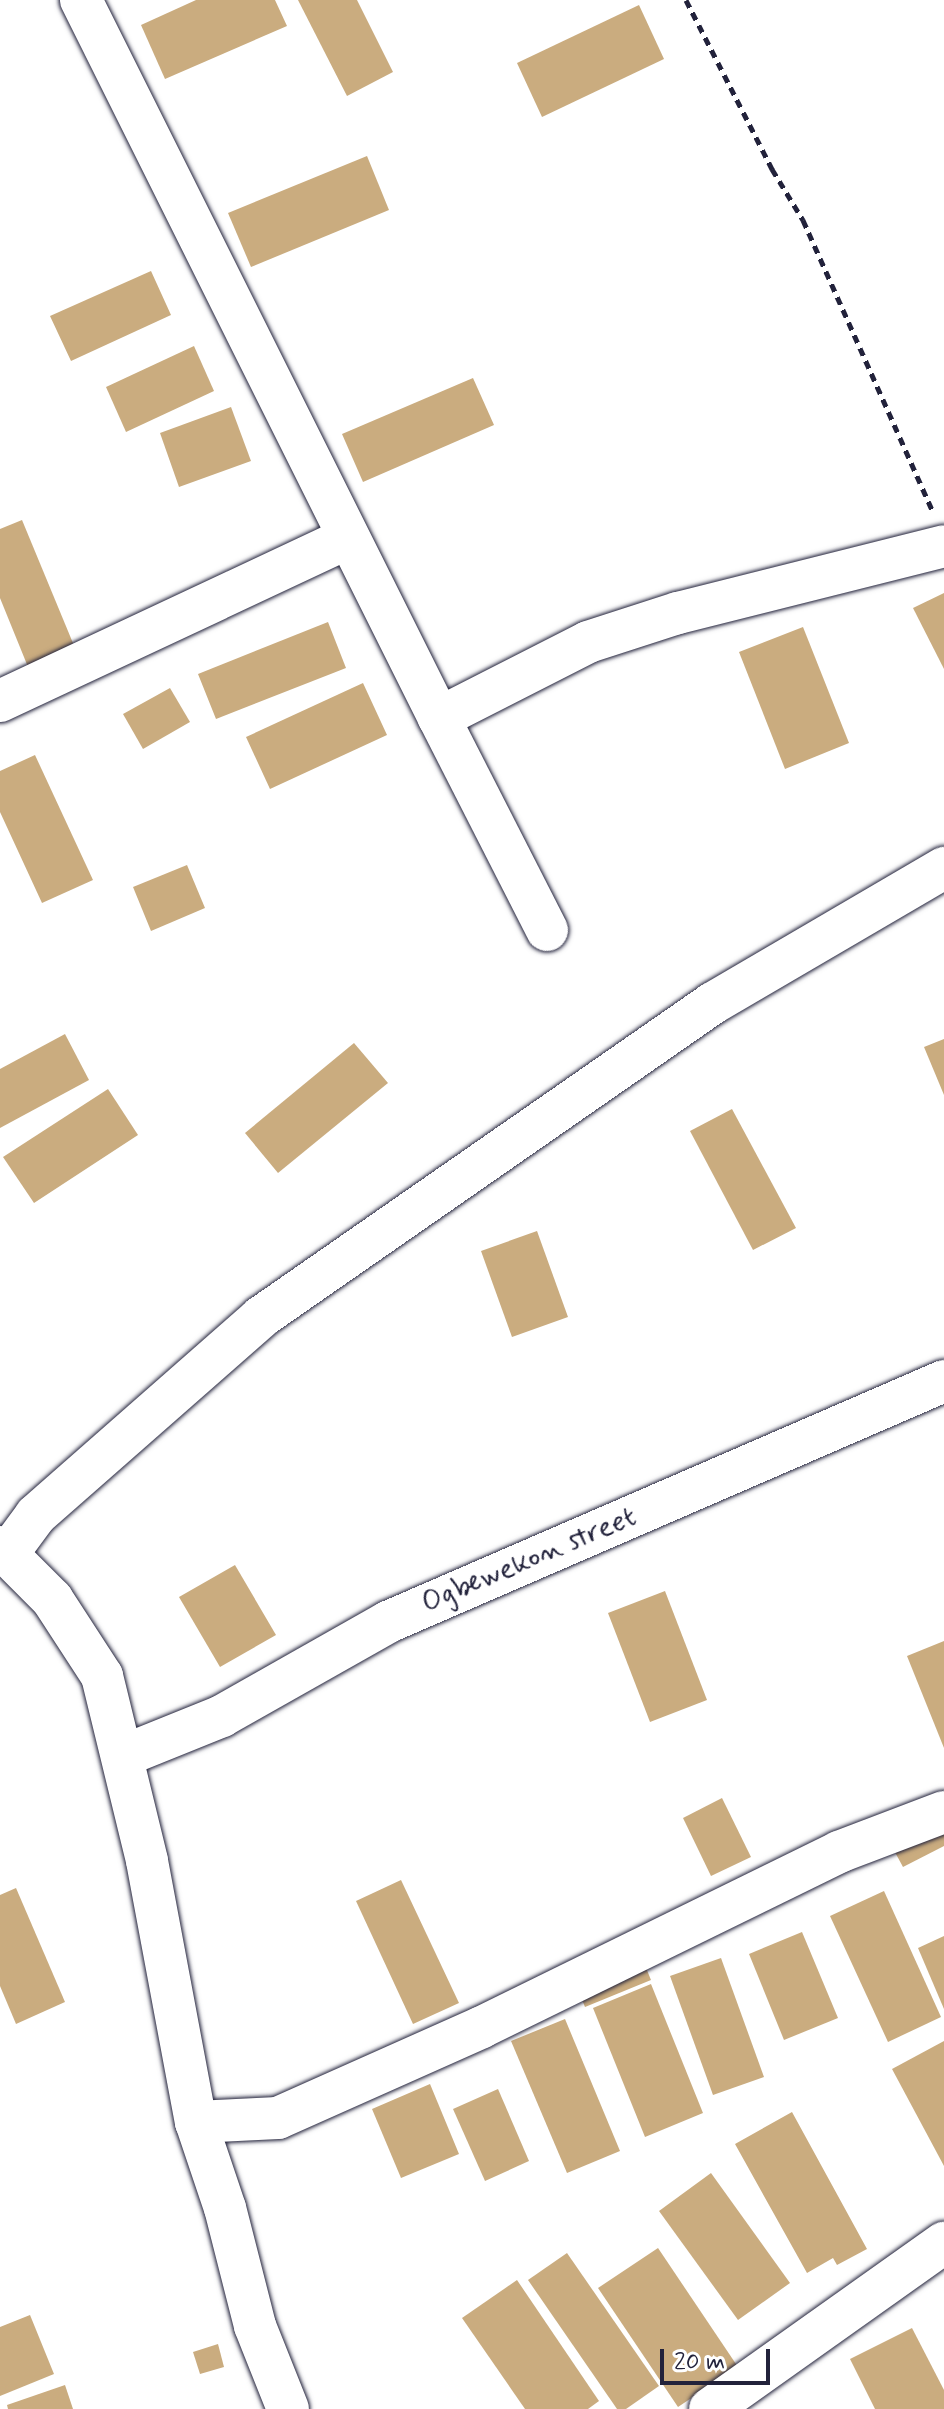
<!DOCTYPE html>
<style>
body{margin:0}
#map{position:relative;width:944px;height:2409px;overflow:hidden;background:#fff;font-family:Mynerve,sans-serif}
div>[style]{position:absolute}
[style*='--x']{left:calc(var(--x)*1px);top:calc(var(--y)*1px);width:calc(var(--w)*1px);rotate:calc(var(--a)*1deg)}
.building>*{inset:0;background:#caac7f}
.path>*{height:5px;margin-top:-2.5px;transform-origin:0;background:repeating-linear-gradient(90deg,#22223b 0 8px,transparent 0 14px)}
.roads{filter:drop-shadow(0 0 2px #22223b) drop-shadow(0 0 2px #22223b)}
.minor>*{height:42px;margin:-21px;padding:0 21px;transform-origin:21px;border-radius:21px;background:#fff}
span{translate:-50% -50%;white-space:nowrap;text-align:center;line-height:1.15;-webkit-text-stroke:6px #fff;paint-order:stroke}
.street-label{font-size:30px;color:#22223b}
.scale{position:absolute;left:660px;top:2349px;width:110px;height:36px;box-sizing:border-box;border:4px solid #22223b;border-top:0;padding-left:10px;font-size:24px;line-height:28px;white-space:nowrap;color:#22223b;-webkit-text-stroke:6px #fff;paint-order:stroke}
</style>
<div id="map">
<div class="building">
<i style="clip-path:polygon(196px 0,275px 0,287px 26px,165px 79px,141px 25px)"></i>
<i style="clip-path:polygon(298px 0,357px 0,393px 72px,347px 96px)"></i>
<i style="clip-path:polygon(639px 5px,664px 59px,542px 117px,517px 63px)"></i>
<i style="clip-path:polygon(367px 156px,389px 210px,251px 267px,228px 213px)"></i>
<i style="clip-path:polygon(151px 271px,171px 315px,71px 361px,50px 316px)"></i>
<i style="clip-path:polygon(194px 346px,214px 391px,126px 432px,106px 387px)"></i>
<i style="clip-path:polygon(473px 378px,494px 425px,363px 482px,342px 434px)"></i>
<i style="clip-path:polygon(231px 407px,251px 461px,179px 487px,160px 433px)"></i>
<i style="clip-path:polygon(22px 520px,75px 648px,28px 667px,0 598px,0 529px)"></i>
<i style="clip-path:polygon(944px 593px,944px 669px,913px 608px)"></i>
<i style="clip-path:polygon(328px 622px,346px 668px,216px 719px,198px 674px)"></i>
<i style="clip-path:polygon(803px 627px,849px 743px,785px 769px,739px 652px)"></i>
<i style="clip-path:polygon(363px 683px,387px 735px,270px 789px,246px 737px)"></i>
<i style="clip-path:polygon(170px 688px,190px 722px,143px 749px,123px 714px)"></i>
<i style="clip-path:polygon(35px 755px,93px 880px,42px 903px,0 812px,0 771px)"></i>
<i style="clip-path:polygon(187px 865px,205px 908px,151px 931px,133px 887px)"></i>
<i style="clip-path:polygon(65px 1034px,89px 1080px,0 1128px,0 1069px)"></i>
<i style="clip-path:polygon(944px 1039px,944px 1095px,924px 1047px)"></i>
<i style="clip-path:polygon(354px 1043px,388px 1083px,278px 1173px,245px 1133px)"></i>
<i style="clip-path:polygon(108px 1089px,138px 1135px,34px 1203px,3px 1157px)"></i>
<i style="clip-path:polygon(732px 1109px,796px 1228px,753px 1250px,690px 1131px)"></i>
<i style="clip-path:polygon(537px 1231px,568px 1317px,512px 1337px,481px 1251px)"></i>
<i style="clip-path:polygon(235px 1565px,276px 1635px,220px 1667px,179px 1597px)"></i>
<i style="clip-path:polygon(665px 1591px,707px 1700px,650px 1722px,608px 1613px)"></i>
<i style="clip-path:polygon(944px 1641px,944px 1748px,907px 1656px)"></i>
<i style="clip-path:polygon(722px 1798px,751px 1857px,711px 1876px,683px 1818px)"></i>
<i style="clip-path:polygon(944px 1815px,944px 1846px,903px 1867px,890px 1843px)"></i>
<i style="clip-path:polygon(401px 1880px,459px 2003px,413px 2024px,356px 1901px)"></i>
<i style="clip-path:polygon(16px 1888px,65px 2002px,16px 2024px,0 1986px,0 1895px)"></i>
<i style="clip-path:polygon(884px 1891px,941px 2017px,888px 2042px,830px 1916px)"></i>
<i style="clip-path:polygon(802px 1932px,838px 2018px,784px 2040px,749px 1954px)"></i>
<i style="clip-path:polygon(944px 1936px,944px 2009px,918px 1948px)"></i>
<i style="clip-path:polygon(642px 1958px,651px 1980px,585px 2007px,576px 1985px)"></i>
<i style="clip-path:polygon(721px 1958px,764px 2077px,713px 2095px,670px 1976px)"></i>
<i style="clip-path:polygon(651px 1984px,703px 2113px,645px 2137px,593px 2008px)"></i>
<i style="clip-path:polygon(565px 2019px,620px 2151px,567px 2173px,511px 2041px)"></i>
<i style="clip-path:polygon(944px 2041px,944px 2166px,892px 2069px)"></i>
<i style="clip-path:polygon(430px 2084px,459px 2154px,401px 2178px,372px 2109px)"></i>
<i style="clip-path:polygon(498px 2089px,529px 2161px,485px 2181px,453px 2109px)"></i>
<i style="clip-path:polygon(792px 2112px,867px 2249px,837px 2265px,833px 2258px,807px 2273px,735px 2144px)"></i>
<i style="clip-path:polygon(711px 2173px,790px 2283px,738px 2320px,659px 2211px)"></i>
<i style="clip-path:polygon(658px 2248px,738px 2367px,678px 2407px,598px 2288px)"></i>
<i style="clip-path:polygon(567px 2253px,659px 2386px,626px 2409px,617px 2409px,528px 2280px)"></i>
<i style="clip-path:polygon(517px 2280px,599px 2401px,588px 2409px,525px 2409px,462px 2318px)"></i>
<i style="clip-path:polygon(30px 2315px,54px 2374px,0 2396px,0 2327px)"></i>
<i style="clip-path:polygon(912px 2328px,944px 2390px,944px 2409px,875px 2409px,850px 2359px)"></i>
<i style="clip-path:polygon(218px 2344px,224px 2367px,200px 2374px,193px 2352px)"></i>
<i style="clip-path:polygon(65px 2385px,73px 2409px,8px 2409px,7px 2405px)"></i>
</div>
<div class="path">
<i style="--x:686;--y:0;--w:190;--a:63"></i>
<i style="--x:772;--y:169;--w:60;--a:58.7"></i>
<i style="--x:803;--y:220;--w:317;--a:66"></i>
</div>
<div class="roads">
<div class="minor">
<i style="--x:81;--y:0;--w:802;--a:63.5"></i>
<i style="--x:439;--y:718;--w:167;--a:-27"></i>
<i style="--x:588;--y:642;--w:95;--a:-17.9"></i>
<i style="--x:678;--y:613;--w:274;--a:-14.1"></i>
<i style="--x:0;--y:701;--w:384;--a:-25.1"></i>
<i style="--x:439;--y:718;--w:238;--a:63"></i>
<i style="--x:0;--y:1547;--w:74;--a:45"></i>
<i style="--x:52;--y:1599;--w:92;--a:57"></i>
<i style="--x:102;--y:1676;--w:190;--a:76.3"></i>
<i style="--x:147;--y:1861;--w:266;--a:79.4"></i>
<i style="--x:196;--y:2122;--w:91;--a:71.4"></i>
<i style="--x:225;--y:2208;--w:122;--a:75.7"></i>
<i style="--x:255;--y:2326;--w:89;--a:68.3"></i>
<i style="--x:8;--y:1553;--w:47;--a:-53.6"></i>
<i style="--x:36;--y:1515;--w:300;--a:-41.3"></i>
<i style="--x:261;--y:1317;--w:550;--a:-34.79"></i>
<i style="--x:713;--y:1003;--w:268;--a:-30.3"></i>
<i style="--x:123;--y:1756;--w:107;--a:-22"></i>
<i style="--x:222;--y:1716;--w:191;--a:-29.5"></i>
<i style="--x:388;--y:1622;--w:606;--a:-23.43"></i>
<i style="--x:196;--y:2122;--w:82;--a:-2.8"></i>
<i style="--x:278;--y:2118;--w:223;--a:-24"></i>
<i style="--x:482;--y:2027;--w:398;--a:-26.1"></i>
<i style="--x:839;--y:1852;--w:112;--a:-20.9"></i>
<i style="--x:710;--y:2409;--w:287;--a:-35.4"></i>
</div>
</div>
<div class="street-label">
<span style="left:529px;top:1560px;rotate:-23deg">Ogbewekon street</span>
</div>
<div class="scale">20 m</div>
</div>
